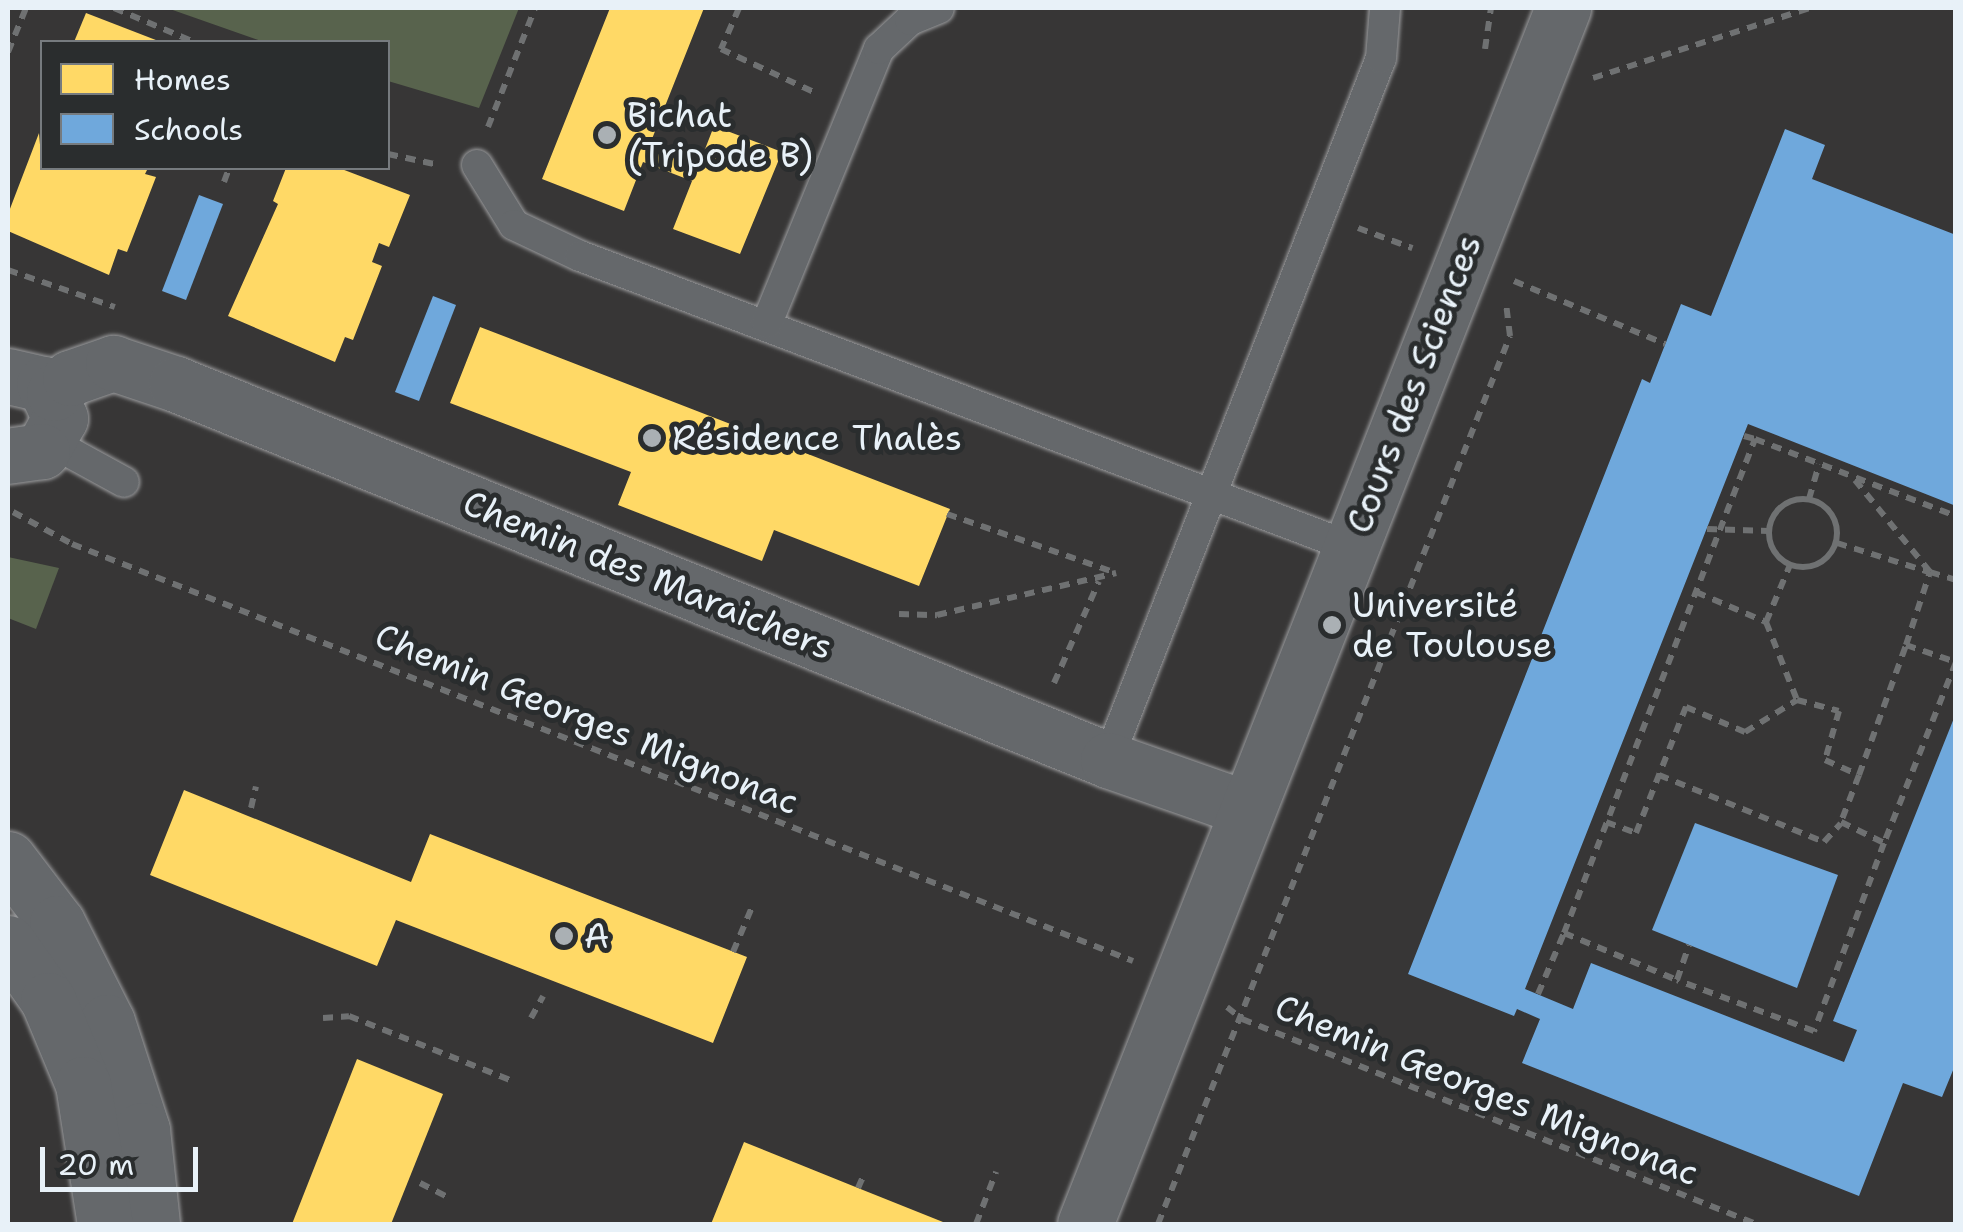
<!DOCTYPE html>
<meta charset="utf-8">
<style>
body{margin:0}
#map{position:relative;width:1963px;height:1232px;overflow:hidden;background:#373636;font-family:"Shantell Sans",sans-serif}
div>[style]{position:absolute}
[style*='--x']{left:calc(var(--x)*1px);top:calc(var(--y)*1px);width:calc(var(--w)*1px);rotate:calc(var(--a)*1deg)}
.green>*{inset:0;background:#58634d}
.homes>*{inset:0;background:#ffd966}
.schools>*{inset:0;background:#6fa8dc}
.path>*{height:6px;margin-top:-3px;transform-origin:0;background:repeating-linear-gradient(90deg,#6f7172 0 10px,transparent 0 18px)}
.path>.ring{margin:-3px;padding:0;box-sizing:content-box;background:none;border:6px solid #6f7172;border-radius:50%}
.roads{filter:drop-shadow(0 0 2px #9b9c9e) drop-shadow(0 0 2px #9b9c9e)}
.service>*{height:30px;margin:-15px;padding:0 15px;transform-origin:15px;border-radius:15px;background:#65686b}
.minor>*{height:55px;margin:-27.5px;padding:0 27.5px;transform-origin:27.5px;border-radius:27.5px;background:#65686b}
.tertiary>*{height:55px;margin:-27.5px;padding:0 27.5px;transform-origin:27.5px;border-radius:27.5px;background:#65686b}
.dots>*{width:28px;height:28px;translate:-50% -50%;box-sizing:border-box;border:5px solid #2a2d2e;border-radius:50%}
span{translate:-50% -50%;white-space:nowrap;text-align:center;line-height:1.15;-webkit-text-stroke:10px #2a2d2e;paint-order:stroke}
.poi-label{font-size:35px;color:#e8f1f8}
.left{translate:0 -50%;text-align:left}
.street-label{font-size:35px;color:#e8f1f8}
.frame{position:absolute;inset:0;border:10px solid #e8f1f8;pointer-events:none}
.legend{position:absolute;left:40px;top:40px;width:350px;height:130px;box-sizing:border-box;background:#2a2d2e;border:2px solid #767b7f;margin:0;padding:12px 18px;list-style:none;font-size:30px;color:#e8f1f8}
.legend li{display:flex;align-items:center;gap:20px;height:50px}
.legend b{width:50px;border:2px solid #767b7f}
.scale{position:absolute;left:40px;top:1147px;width:158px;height:45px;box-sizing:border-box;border:5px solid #e8f1f8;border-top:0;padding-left:12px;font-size:30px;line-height:35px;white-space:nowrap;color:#e8f1f8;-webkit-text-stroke:8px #2a2d2e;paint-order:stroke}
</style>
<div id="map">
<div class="green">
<i style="clip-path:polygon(167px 8px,519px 8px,479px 108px,388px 81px,388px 42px,264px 42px)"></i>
<i style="clip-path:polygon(8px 557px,59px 568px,36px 629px,8px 618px)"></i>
</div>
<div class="homes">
<i style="clip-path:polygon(610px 8px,704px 8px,650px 144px,700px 162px,714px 126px,782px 152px,740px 254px,673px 229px,692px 181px,643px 162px,624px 211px,542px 179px)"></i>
<i style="clip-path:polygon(86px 13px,161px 42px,74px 42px)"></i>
<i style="clip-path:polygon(39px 133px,42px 168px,148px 168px,145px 174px,156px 177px,127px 252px,118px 249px,109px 275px,8px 231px,8px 214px)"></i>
<i style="clip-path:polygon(286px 168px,339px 168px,410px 195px,389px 247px,379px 243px,372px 262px,382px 266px,353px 340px,345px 337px,335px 362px,228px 316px,278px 204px,273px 201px)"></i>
<i style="clip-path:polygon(480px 327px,950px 509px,919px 586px,774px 530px,762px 561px,618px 505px,631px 472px,450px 403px)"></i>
<i style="clip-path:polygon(184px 790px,411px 882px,430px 834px,747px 957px,713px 1043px,396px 920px,377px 966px,150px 875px)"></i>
<i style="clip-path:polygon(357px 1059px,443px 1094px,391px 1224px,292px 1224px)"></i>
<i style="clip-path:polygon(744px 1142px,858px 1188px,948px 1224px,711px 1224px)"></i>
</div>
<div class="schools">
<i style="clip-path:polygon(1785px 129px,1825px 145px,1812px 179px,1956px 235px,1956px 506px,1748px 424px,1525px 989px,1573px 1009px,1591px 963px,1844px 1062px,1857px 1030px,1833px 1021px,1956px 713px,1956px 1063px,1942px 1097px,1903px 1083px,1859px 1196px,1522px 1063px,1540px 1019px,1517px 1009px,1514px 1016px,1408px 974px,1642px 379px,1650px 383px,1681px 304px,1711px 316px)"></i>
<i style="clip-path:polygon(199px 195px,223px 204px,186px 300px,162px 291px)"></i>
<i style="clip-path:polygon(433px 296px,456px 305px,419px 401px,395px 392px)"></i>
<i style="clip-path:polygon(1695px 823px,1838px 875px,1797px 988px,1652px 930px)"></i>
</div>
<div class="path">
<i style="--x:114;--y:8;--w:87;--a:23"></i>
<i style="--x:739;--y:8;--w:45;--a:113.7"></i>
<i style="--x:721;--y:49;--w:107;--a:24.9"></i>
<i style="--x:1485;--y:49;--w:41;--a:-81.7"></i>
<i style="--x:8;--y:52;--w:48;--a:-67.8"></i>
<i style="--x:1593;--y:78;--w:228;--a:-17.9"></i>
<i style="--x:488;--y:127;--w:128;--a:-68.4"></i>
<i style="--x:388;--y:154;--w:52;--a:12.2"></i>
<i style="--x:224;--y:182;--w:15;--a:-70"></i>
<i style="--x:1358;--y:228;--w:58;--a:20.3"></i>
<i style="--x:8;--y:270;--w:113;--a:19.1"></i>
<i style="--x:1514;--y:281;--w:164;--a:22.6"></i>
<i style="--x:1744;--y:436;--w:11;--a:15"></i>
<i style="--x:1855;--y:480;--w:119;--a:50.8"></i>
<i class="ring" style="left:1769px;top:499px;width:62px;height:62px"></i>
<i style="--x:1809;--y:499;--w:36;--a:-74"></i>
<i style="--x:13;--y:512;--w:67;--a:28.5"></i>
<i style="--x:72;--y:544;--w:1140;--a:21.46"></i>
<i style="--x:947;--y:514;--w:177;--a:19.2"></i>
<i style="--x:1707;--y:529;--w:62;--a:1.8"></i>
<i style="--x:1837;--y:543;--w:96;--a:17.5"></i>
<i style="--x:1696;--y:592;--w:76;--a:23.2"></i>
<i style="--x:1766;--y:622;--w:62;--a:-67.2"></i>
<i style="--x:899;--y:614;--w:38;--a:2"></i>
<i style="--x:937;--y:615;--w:184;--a:-13.2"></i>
<i style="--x:1766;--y:622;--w:84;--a:68.3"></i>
<i style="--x:1906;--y:645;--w:77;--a:-71.8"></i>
<i style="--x:1930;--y:572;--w:27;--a:17"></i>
<i style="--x:1054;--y:683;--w:111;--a:-66.2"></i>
<i style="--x:1659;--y:775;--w:178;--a:22.1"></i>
<i style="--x:1824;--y:842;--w:25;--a:-48"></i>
<i style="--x:1859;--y:775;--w:138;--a:-70.1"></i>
<i style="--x:1906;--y:645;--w:53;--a:18.8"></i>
<i style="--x:1956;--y:662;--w:195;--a:111.7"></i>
<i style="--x:251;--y:808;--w:22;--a:-77"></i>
<i style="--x:1606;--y:822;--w:32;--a:20"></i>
<i style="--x:1636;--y:833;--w:136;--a:-68.4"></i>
<i style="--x:1686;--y:707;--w:64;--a:23"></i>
<i style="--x:1745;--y:732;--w:61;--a:-31.6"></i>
<i style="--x:1797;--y:700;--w:43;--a:14.7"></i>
<i style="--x:1839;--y:711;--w:51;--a:105.9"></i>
<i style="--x:1825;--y:760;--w:37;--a:24"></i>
<i style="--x:1859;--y:775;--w:50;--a:111"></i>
<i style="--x:1841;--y:822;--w:48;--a:26"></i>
<i style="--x:1884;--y:843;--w:201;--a:110.4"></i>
<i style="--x:1814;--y:1031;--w:146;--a:-159.6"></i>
<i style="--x:1564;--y:933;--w:530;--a:-68.86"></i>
<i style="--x:1755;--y:439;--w:215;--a:21"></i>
<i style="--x:733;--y:952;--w:49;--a:-67.1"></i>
<i style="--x:1538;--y:994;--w:66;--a:-66.9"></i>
<i style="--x:1564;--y:933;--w:122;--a:22.6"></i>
<i style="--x:1677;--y:980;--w:37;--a:-71"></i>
<i style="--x:1227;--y:1007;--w:19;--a:39"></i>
<i style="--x:1242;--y:1019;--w:553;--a:21.74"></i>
<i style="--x:323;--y:1018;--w:26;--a:-4"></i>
<i style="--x:349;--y:1016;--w:175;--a:21.7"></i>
<i style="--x:531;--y:1018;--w:25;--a:-61"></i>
<i style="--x:420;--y:1183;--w:29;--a:27"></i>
<i style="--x:858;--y:1188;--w:17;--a:-66"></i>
<i style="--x:976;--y:1224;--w:56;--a:-69"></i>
<i style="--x:1158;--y:1224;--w:955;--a:-68.38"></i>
<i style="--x:1510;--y:336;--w:33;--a:-97"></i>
</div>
<div class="roads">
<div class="service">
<i style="--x:477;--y:165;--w:70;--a:58.3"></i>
<i style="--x:514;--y:225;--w:73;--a:25.2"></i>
<i style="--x:580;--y:256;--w:824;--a:20.68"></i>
<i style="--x:767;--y:323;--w:296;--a:-67.8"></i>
<i style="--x:879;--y:49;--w:42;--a:-43.1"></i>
<i style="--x:910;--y:20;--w:31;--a:-22"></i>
<i style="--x:51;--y:442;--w:83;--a:28.7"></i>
<i style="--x:1108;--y:760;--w:753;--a:-68.75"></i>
<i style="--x:1381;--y:58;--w:50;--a:-85.4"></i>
</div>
<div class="minor">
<i style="--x:8;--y:376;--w:37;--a:13"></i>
<i style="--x:44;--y:384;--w:38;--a:65"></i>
<i style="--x:60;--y:418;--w:38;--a:119"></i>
<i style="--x:42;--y:451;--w:34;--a:172"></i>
<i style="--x:54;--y:393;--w:22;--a:-43"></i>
<i style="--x:70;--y:378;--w:46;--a:-19.2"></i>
<i style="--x:113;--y:363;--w:66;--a:18.4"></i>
<i style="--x:176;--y:384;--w:1005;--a:21.97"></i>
<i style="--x:1108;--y:760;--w:148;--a:19.3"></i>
<i style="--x:1085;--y:1224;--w:1307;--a:-68.54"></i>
</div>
<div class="tertiary">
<i style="--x:8;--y:859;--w:81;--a:52.6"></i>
<i style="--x:57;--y:923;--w:111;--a:63.2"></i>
<i style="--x:107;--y:1022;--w:114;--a:72"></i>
<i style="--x:142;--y:1130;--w:95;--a:83.9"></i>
<i style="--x:8;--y:943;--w:70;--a:54.9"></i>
<i style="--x:48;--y:1000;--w:91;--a:67.4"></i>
<i style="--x:83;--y:1084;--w:142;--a:81.1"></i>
</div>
</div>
<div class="dots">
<i style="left:607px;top:135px;background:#aab0b4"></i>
<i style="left:652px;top:438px;background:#aab0b4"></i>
<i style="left:1332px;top:625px;background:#aab0b4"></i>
<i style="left:564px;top:936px;background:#aab0b4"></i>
</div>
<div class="poi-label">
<span class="left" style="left:627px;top:135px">Bichat<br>(Tripode B)</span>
<span class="left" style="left:672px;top:438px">Résidence Thalès</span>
<span class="left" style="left:1352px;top:625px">Université<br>de Toulouse</span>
<span class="left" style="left:584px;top:936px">A</span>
</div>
<div class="street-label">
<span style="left:1414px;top:384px;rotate:-69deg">Cours des Sciences</span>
<span style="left:648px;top:575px;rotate:22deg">Chemin des Maraichers</span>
<span style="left:587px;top:719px;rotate:22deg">Chemin Georges Mignonac</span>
<span style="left:1487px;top:1090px;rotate:22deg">Chemin Georges Mignonac</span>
</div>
<div class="frame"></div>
<ul class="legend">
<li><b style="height:28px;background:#ffd966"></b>Homes</li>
<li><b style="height:28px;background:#6fa8dc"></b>Schools</li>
</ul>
<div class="scale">20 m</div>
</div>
